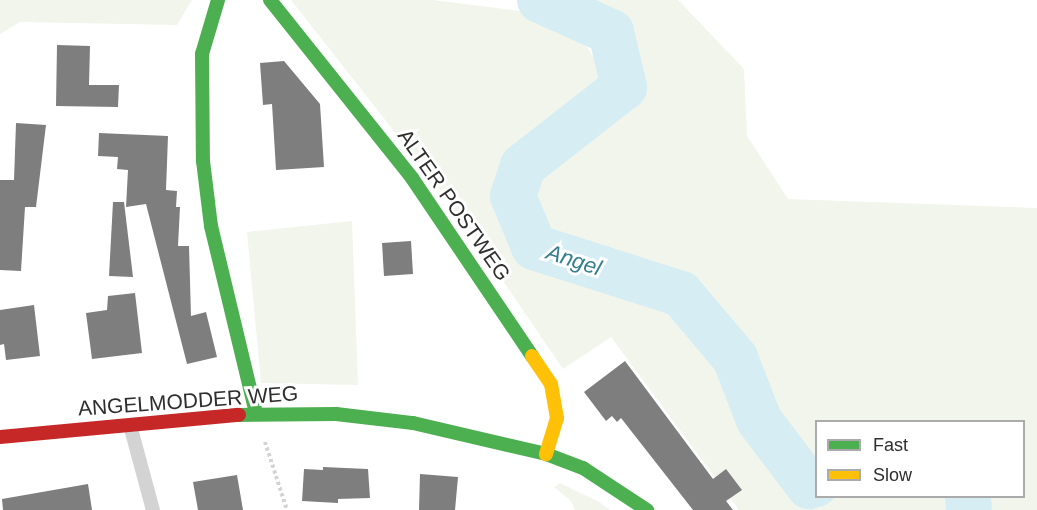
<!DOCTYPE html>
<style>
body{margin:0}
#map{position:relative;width:1037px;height:510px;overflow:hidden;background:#fff;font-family:Helvetica,sans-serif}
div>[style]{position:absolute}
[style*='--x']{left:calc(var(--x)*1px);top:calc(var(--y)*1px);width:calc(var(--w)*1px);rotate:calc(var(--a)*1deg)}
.green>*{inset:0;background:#f2f5eb}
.river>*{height:46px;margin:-23px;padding:0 23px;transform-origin:23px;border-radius:23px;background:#d6eef3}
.building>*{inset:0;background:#7e7e7e}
.path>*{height:4px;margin-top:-2px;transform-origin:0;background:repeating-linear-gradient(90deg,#d3d3d3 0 3px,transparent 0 6px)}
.lane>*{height:14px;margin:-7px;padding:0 7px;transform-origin:7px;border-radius:7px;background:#d3d3d3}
.fast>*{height:14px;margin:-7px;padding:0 7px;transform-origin:7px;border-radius:7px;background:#4caf50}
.slow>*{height:14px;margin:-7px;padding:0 7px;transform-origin:7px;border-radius:7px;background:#ffc107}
.jam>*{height:14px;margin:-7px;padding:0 7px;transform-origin:7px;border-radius:7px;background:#c62828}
span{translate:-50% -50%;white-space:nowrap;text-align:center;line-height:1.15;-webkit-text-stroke:6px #fff;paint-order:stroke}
.street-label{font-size:21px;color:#2e2e2e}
.water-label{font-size:22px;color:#347e8f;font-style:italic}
.legend{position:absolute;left:815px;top:420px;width:210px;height:78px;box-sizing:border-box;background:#fff;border:2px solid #ababab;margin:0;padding:8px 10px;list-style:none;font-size:18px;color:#2e2e2e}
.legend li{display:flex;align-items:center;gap:12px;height:30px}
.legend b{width:30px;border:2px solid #ababab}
</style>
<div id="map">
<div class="green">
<i style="clip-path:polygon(0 0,192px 0,177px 25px,20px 22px,0 34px)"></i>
<i style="clip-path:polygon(291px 0,433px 0,527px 12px,579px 35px,599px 65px,600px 89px,519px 162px,508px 197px,530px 249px,570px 267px,674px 299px,732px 364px,753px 421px,806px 492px,816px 489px,816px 496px,962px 497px,963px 510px,739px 510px,611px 337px,563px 369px,448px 200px)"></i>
<i style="clip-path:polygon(540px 0,678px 0,744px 69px,747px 136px,788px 199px,1037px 208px,1037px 510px,969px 510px,968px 497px,1024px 496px,1024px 422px,816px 422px,816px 484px,809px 486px,759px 420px,735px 358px,681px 294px,534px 247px,513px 196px,523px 166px,624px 87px,611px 32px)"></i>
<i style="clip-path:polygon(352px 221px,358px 385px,261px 383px,247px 232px)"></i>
<i style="clip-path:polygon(560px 483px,599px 502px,610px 510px,575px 510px,571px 501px,554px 487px)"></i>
</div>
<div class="river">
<i style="--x:540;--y:0;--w:78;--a:24.3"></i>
<i style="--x:611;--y:32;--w:57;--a:76.7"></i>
<i style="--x:624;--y:87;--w:128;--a:142"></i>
<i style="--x:523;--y:166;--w:32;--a:108"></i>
<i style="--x:513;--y:196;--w:55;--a:67.6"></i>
<i style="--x:534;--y:247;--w:154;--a:17.7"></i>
<i style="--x:681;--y:294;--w:84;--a:49.8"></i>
<i style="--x:735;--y:358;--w:66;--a:68.8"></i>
<i style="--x:759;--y:420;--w:83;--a:52.9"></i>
<i style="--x:809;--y:486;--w:7;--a:-16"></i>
<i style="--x:968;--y:496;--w:14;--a:86"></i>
</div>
<div class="building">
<i style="clip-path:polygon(57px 45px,90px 46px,89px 85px,119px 85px,118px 107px,56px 106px)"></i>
<i style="clip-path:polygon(284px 61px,320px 104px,324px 167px,276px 170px,272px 104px,263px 105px,260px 63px)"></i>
<i style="clip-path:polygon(16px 123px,46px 125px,36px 207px,25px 207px,21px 271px,0 270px,0 180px,14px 180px)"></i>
<i style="clip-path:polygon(99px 133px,168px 136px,166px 190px,177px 191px,176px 207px,180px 207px,178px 246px,189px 246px,191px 316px,206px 312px,217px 357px,187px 364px,146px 204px,126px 207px,128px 170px,117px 169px,118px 157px,98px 156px)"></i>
<i style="clip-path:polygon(113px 202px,124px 202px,133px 277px,109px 276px)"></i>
<i style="clip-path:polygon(411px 241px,413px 274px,384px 276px,382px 243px)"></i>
<i style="clip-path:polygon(135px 293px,142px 353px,92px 359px,86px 313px,107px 310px,108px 296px)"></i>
<i style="clip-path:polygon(34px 305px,40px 356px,6px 360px,4px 344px,0 345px,0 310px)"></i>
<i style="clip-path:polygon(625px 361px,713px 479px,726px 469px,742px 490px,726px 501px,733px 510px,693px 510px,621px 418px,617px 422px,612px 416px,606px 421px,584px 392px)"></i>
<i style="clip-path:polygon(323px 467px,368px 469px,370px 498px,338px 499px,338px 503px,302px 501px,304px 469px,323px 470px)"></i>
<i style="clip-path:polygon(420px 474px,458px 477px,455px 510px,419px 510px)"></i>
<i style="clip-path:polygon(237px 475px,243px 510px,198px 510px,193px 482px)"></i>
<i style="clip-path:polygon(88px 484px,92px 510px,3px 510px,2px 499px)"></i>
</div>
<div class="path">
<i style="--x:265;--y:442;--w:71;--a:72.1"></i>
</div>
<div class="lane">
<i style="--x:130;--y:425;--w:88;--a:74.9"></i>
</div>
<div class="fast">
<i style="--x:218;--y:0;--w:56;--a:106.5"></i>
<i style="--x:202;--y:54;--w:107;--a:89.5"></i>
<i style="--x:203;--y:161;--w:65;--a:83"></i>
<i style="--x:211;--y:226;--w:192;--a:76.5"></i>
<i style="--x:270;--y:0;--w:228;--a:51.4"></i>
<i style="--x:412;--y:178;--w:215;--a:56"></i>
<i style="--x:239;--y:415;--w:97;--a:-0.6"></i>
<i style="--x:336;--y:414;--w:78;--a:6.7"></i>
<i style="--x:413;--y:423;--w:137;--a:13.1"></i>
<i style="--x:546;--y:454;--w:40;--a:21"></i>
<i style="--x:583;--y:468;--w:77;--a:33.3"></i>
</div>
<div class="slow">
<i style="--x:532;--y:356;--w:34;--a:56"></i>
<i style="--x:551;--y:384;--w:35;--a:80"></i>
<i style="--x:557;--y:418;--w:38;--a:107"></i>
</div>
<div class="jam">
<i style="--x:0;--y:437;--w:240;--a:-5.3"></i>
</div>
<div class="street-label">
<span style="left:454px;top:205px;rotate:55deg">ALTER POSTWEG</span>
<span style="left:188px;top:401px;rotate:-4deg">ANGELMODDER WEG</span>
</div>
<div class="water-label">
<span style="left:574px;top:260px;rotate:18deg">Angel</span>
</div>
<ul class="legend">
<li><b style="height:8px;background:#4caf50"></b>Fast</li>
<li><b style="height:8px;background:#ffc107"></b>Slow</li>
</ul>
</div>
